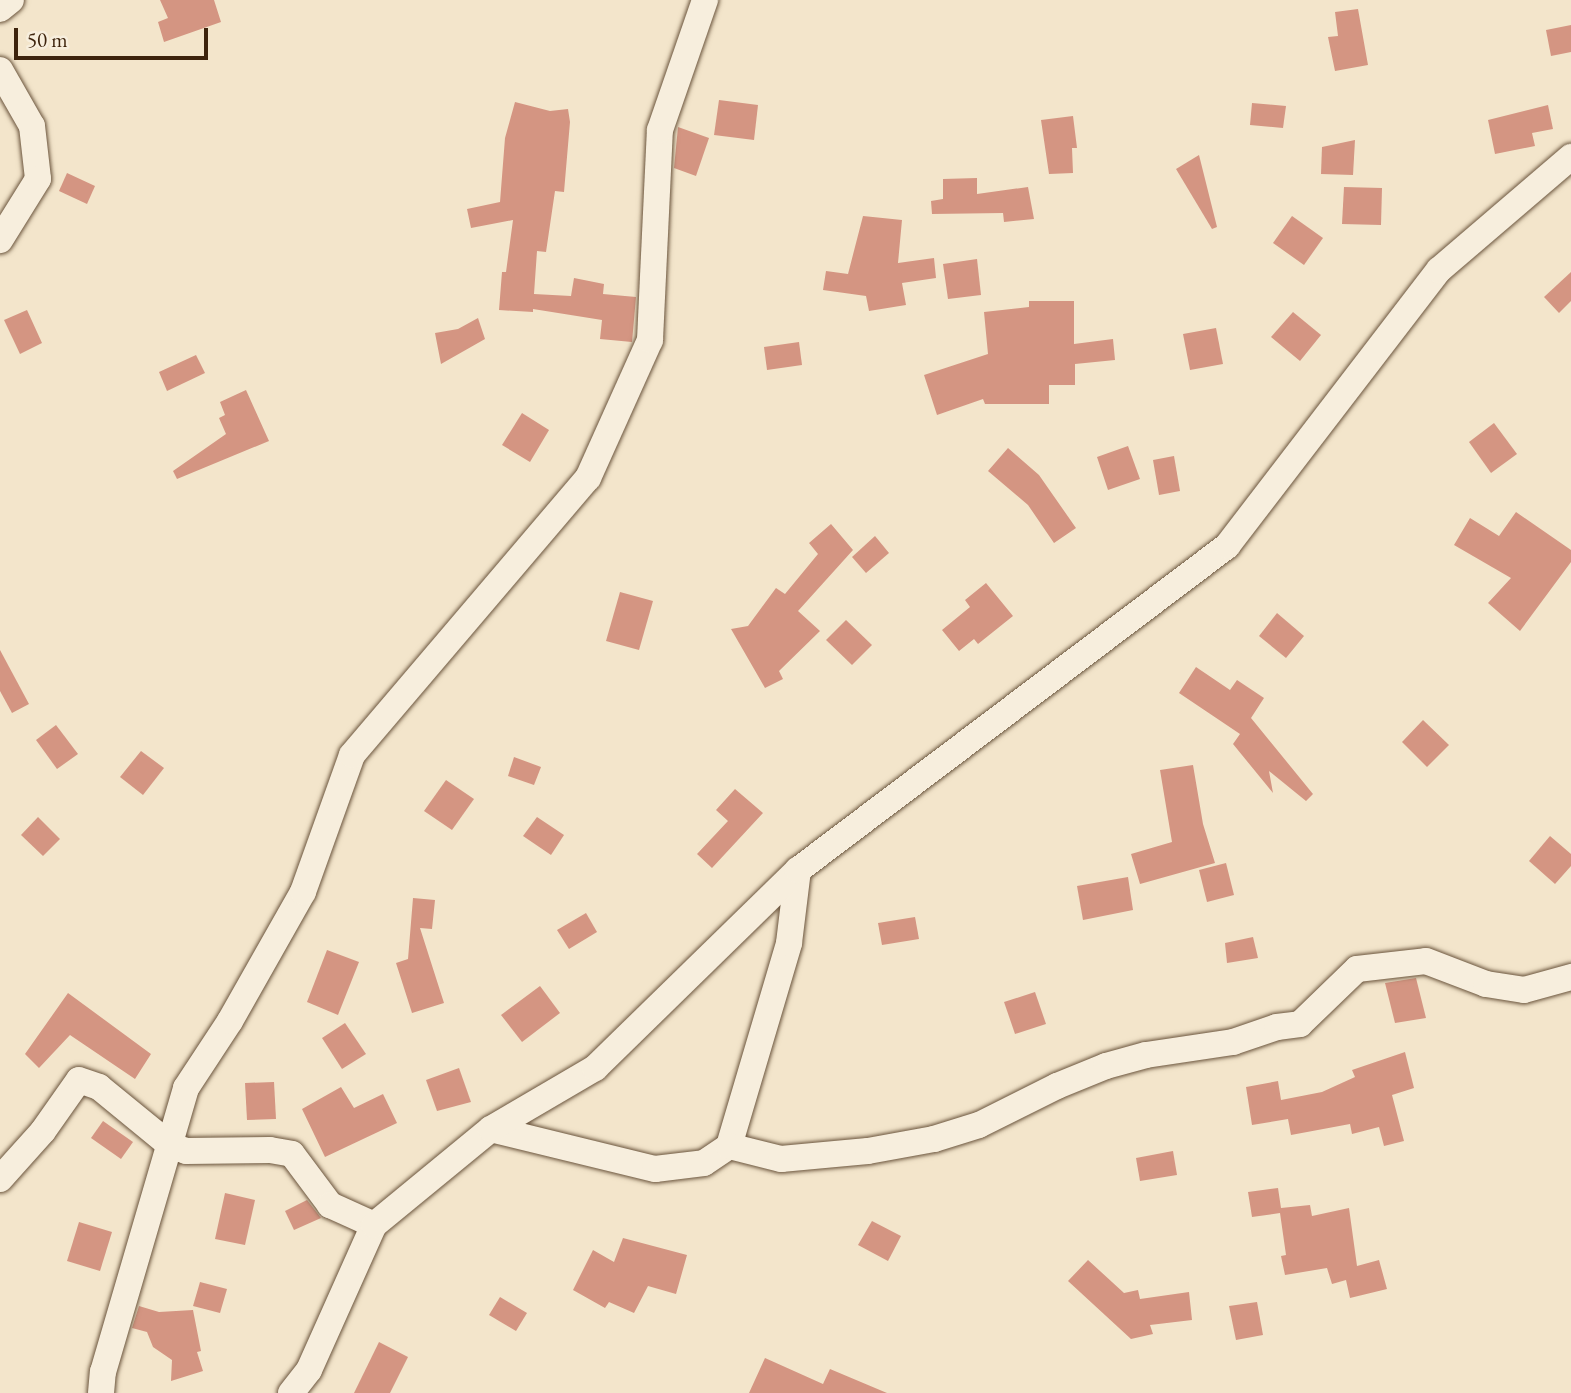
<!DOCTYPE html>
<style>
body{margin:0}
#map{position:relative;width:1571px;height:1393px;overflow:hidden;background:#f3e5cb;font-family:"EB Garamond",serif}
div>[style]{position:absolute}
[style*='--x']{left:calc(var(--x)*1px);top:calc(var(--y)*1px);width:calc(var(--w)*1px);rotate:calc(var(--a)*1deg)}
.building>*{inset:0;background:#d49582}
.roads{filter:drop-shadow(0 0 2px #6a543c) drop-shadow(0 0 2px #6a543c)}
.minor>*{height:26px;margin:-13px;padding:0 13px;transform-origin:13px;border-radius:13px;background:#f7eedd}
span{translate:-50% -50%;white-space:nowrap;text-align:center;line-height:1.15;-webkit-text-stroke:5px #f7eedd;paint-order:stroke}
.scale{position:absolute;left:14px;top:28px;width:194px;height:32px;box-sizing:border-box;border:4px solid #3d230c;border-top:0;padding-left:9px;font-size:21px;line-height:24px;white-space:nowrap;color:#3d230c;-webkit-text-stroke:5px #f7eedd;paint-order:stroke}
</style>
<div id="map">
<div class="building">
<i style="clip-path:polygon(160px 0,214px 0,221px 22px,164px 42px,158px 22px,168px 18px)"></i>
<i style="clip-path:polygon(1358px 9px,1368px 65px,1335px 71px,1328px 37px,1338px 36px,1335px 12px)"></i>
<i style="clip-path:polygon(1571px 25px,1571px 52px,1551px 56px,1546px 30px)"></i>
<i style="clip-path:polygon(719px 100px,758px 105px,754px 140px,714px 135px)"></i>
<i style="clip-path:polygon(515px 102px,550px 111px,568px 109px,570px 122px,564px 192px,555px 191px,546px 252px,537px 251px,534px 294px,571px 296px,574px 278px,604px 284px,603px 294px,636px 297px,632px 342px,600px 339px,602px 320px,533px 309px,533px 312px,499px 310px,502px 272px,506px 272px,513px 220px,471px 228px,467px 209px,500px 202px,505px 138px)"></i>
<i style="clip-path:polygon(1252px 103px,1286px 106px,1283px 128px,1250px 125px)"></i>
<i style="clip-path:polygon(1548px 105px,1553px 129px,1532px 133px,1535px 146px,1495px 154px,1488px 120px)"></i>
<i style="clip-path:polygon(1073px 116px,1077px 148px,1072px 148px,1073px 173px,1049px 174px,1041px 120px)"></i>
<i style="clip-path:polygon(678px 127px,709px 138px,696px 176px,674px 168px)"></i>
<i style="clip-path:polygon(1355px 140px,1353px 175px,1321px 174px,1322px 147px)"></i>
<i style="clip-path:polygon(1199px 155px,1217px 227px,1212px 229px,1176px 169px)"></i>
<i style="clip-path:polygon(67px 173px,95px 186px,87px 204px,59px 191px)"></i>
<i style="clip-path:polygon(977px 178px,977px 194px,1028px 187px,1034px 219px,1004px 222px,1003px 213px,932px 214px,931px 201px,943px 199px,943px 179px)"></i>
<i style="clip-path:polygon(1344px 187px,1382px 188px,1381px 225px,1342px 224px)"></i>
<i style="clip-path:polygon(863px 216px,902px 220px,898px 263px,934px 258px,936px 278px,902px 283px,906px 305px,869px 311px,866px 296px,823px 290px,826px 271px,848px 274px)"></i>
<i style="clip-path:polygon(1292px 216px,1323px 238px,1304px 265px,1273px 243px)"></i>
<i style="clip-path:polygon(977px 259px,981px 295px,948px 299px,943px 264px)"></i>
<i style="clip-path:polygon(1571px 272px,1571px 301px,1559px 313px,1544px 297px)"></i>
<i style="clip-path:polygon(1029px 301px,1074px 301px,1074px 344px,1113px 339px,1115px 360px,1075px 364px,1075px 385px,1049px 385px,1049px 404px,985px 404px,983px 399px,937px 415px,924px 375px,988px 354px,984px 312px,1029px 307px)"></i>
<i style="clip-path:polygon(27px 310px,42px 343px,20px 354px,4px 320px)"></i>
<i style="clip-path:polygon(1293px 312px,1321px 335px,1300px 361px,1271px 337px)"></i>
<i style="clip-path:polygon(478px 318px,485px 339px,441px 364px,435px 333px,458px 329px)"></i>
<i style="clip-path:polygon(1216px 328px,1223px 364px,1190px 370px,1183px 334px)"></i>
<i style="clip-path:polygon(799px 342px,802px 365px,767px 370px,764px 347px)"></i>
<i style="clip-path:polygon(196px 355px,205px 373px,167px 391px,159px 372px)"></i>
<i style="clip-path:polygon(246px 390px,269px 441px,177px 479px,173px 471px,226px 434px,219px 418px,225px 415px,220px 402px)"></i>
<i style="clip-path:polygon(522px 413px,549px 430px,530px 462px,502px 445px)"></i>
<i style="clip-path:polygon(1494px 423px,1517px 454px,1491px 473px,1469px 442px)"></i>
<i style="clip-path:polygon(1128px 446px,1140px 479px,1108px 490px,1097px 457px)"></i>
<i style="clip-path:polygon(1008px 448px,1039px 475px,1076px 528px,1054px 543px,1028px 505px,988px 471px)"></i>
<i style="clip-path:polygon(1174px 456px,1180px 491px,1159px 495px,1153px 460px)"></i>
<i style="clip-path:polygon(1516px 512px,1571px 550px,1571px 562px,1520px 631px,1488px 603px,1511px 578px,1454px 545px,1470px 518px,1499px 536px)"></i>
<i style="clip-path:polygon(831px 524px,853px 550px,798px 611px,820px 631px,779px 671px,783px 679px,765px 688px,731px 629px,748px 626px,776px 588px,785px 594px,818px 554px,809px 543px)"></i>
<i style="clip-path:polygon(875px 536px,889px 553px,866px 573px,852px 557px)"></i>
<i style="clip-path:polygon(986px 583px,1013px 616px,978px 644px,974px 639px,959px 651px,942px 630px,970px 607px,965px 600px)"></i>
<i style="clip-path:polygon(620px 592px,653px 601px,639px 650px,606px 641px)"></i>
<i style="clip-path:polygon(1277px 613px,1304px 636px,1286px 658px,1259px 636px)"></i>
<i style="clip-path:polygon(846px 620px,872px 645px,852px 665px,826px 640px)"></i>
<i style="clip-path:polygon(0 650px,29px 704px,12px 713px,0 691px)"></i>
<i style="clip-path:polygon(1196px 667px,1230px 690px,1237px 680px,1264px 698px,1251px 718px,1313px 794px,1306px 801px,1269px 771px,1273px 793px,1233px 744px,1240px 734px,1179px 693px)"></i>
<i style="clip-path:polygon(1423px 720px,1449px 745px,1427px 767px,1402px 742px)"></i>
<i style="clip-path:polygon(56px 725px,78px 754px,57px 769px,36px 740px)"></i>
<i style="clip-path:polygon(141px 751px,164px 768px,143px 795px,120px 777px)"></i>
<i style="clip-path:polygon(514px 757px,541px 767px,534px 785px,508px 776px)"></i>
<i style="clip-path:polygon(1193px 765px,1203px 824px,1215px 863px,1140px 884px,1131px 854px,1172px 842px,1160px 770px)"></i>
<i style="clip-path:polygon(446px 780px,474px 799px,452px 830px,424px 811px)"></i>
<i style="clip-path:polygon(735px 789px,763px 813px,712px 868px,697px 854px,728px 821px,716px 810px)"></i>
<i style="clip-path:polygon(38px 817px,60px 839px,43px 856px,21px 835px)"></i>
<i style="clip-path:polygon(537px 817px,564px 835px,551px 855px,523px 836px)"></i>
<i style="clip-path:polygon(1550px 836px,1571px 854px,1571px 866px,1555px 884px,1529px 861px)"></i>
<i style="clip-path:polygon(1226px 863px,1234px 895px,1207px 902px,1199px 870px)"></i>
<i style="clip-path:polygon(1128px 877px,1133px 910px,1083px 920px,1077px 886px)"></i>
<i style="clip-path:polygon(413px 898px,435px 900px,432px 929px,420px 928px,444px 1003px,412px 1013px,396px 963px,408px 959px)"></i>
<i style="clip-path:polygon(586px 913px,597px 932px,569px 949px,557px 930px)"></i>
<i style="clip-path:polygon(915px 917px,919px 939px,882px 945px,878px 923px)"></i>
<i style="clip-path:polygon(1253px 937px,1258px 958px,1227px 963px,1225px 943px)"></i>
<i style="clip-path:polygon(327px 950px,359px 962px,338px 1015px,307px 1002px)"></i>
<i style="clip-path:polygon(1416px 978px,1426px 1018px,1395px 1023px,1385px 983px)"></i>
<i style="clip-path:polygon(540px 986px,560px 1013px,522px 1042px,501px 1015px)"></i>
<i style="clip-path:polygon(1035px 992px,1046px 1024px,1015px 1034px,1004px 1002px)"></i>
<i style="clip-path:polygon(68px 993px,151px 1054px,135px 1079px,70px 1035px,39px 1068px,25px 1054px)"></i>
<i style="clip-path:polygon(345px 1023px,366px 1054px,342px 1069px,322px 1038px)"></i>
<i style="clip-path:polygon(1405px 1052px,1414px 1088px,1392px 1095px,1404px 1141px,1384px 1146px,1379px 1127px,1352px 1134px,1350px 1124px,1291px 1135px,1288px 1119px,1252px 1125px,1246px 1087px,1278px 1081px,1281px 1100px,1322px 1092px,1355px 1077px,1352px 1070px)"></i>
<i style="clip-path:polygon(459px 1068px,471px 1102px,437px 1111px,426px 1080px)"></i>
<i style="clip-path:polygon(274px 1082px,276px 1119px,247px 1120px,245px 1083px)"></i>
<i style="clip-path:polygon(341px 1087px,354px 1108px,383px 1094px,397px 1123px,325px 1157px,302px 1109px)"></i>
<i style="clip-path:polygon(103px 1121px,133px 1142px,121px 1159px,91px 1138px)"></i>
<i style="clip-path:polygon(1173px 1151px,1177px 1175px,1140px 1181px,1136px 1158px)"></i>
<i style="clip-path:polygon(1278px 1188px,1281px 1208px,1310px 1205px,1312px 1216px,1349px 1208px,1357px 1266px,1379px 1260px,1387px 1289px,1350px 1298px,1346px 1280px,1332px 1284px,1327px 1268px,1285px 1275px,1281px 1256px,1286px 1255px,1280px 1213px,1252px 1217px,1248px 1192px)"></i>
<i style="clip-path:polygon(225px 1193px,255px 1200px,245px 1245px,215px 1239px)"></i>
<i style="clip-path:polygon(307px 1200px,321px 1218px,294px 1230px,285px 1211px)"></i>
<i style="clip-path:polygon(872px 1221px,901px 1236px,888px 1261px,858px 1245px)"></i>
<i style="clip-path:polygon(79px 1222px,112px 1232px,100px 1271px,67px 1261px)"></i>
<i style="clip-path:polygon(623px 1238px,687px 1255px,676px 1294px,648px 1286px,634px 1313px,609px 1302px,605px 1308px,573px 1290px,593px 1250px,614px 1262px)"></i>
<i style="clip-path:polygon(1088px 1260px,1124px 1293px,1138px 1290px,1140px 1299px,1189px 1292px,1192px 1320px,1150px 1325px,1153px 1334px,1131px 1339px,1068px 1281px)"></i>
<i style="clip-path:polygon(200px 1282px,227px 1289px,220px 1313px,193px 1306px)"></i>
<i style="clip-path:polygon(500px 1297px,527px 1313px,516px 1331px,489px 1315px)"></i>
<i style="clip-path:polygon(1257px 1302px,1263px 1335px,1236px 1340px,1229px 1306px)"></i>
<i style="clip-path:polygon(139px 1306px,159px 1312px,193px 1310px,201px 1351px,197px 1352px,203px 1371px,171px 1381px,172px 1360px,153px 1347px,147px 1332px,132px 1328px)"></i>
<i style="clip-path:polygon(379px 1342px,408px 1357px,390px 1393px,354px 1393px)"></i>
<i style="clip-path:polygon(765px 1358px,823px 1384px,830px 1369px,887px 1393px,749px 1393px)"></i>
</div>
<div class="roads">
<div class="minor">
<i style="--x:0;--y:9;--w:14;--a:-39"></i>
<i style="--x:0;--y:70;--w:64;--a:60.3"></i>
<i style="--x:32;--y:126;--w:53;--a:83.5"></i>
<i style="--x:38;--y:179;--w:72;--a:121.9"></i>
<i style="--x:491;--y:1129;--w:169;--a:13.7"></i>
<i style="--x:655;--y:1169;--w:49;--a:-7"></i>
<i style="--x:704;--y:1163;--w:30;--a:-34"></i>
<i style="--x:729;--y:1146;--w:212;--a:-73.5"></i>
<i style="--x:789;--y:943;--w:74;--a:-83"></i>
<i style="--x:729;--y:1146;--w:54;--a:14"></i>
<i style="--x:781;--y:1159;--w:87;--a:-5.3"></i>
<i style="--x:868;--y:1151;--w:67;--a:-10.3"></i>
<i style="--x:934;--y:1139;--w:47;--a:-17.3"></i>
<i style="--x:979;--y:1125;--w:87;--a:-26.6"></i>
<i style="--x:1057;--y:1086;--w:53;--a:-22.2"></i>
<i style="--x:1106;--y:1066;--w:41;--a:-15.4"></i>
<i style="--x:1146;--y:1055;--w:88;--a:-8.5"></i>
<i style="--x:1233;--y:1042;--w:46;--a:-18.8"></i>
<i style="--x:1277;--y:1027;--w:23;--a:-7"></i>
<i style="--x:1300;--y:1024;--w:79;--a:-44"></i>
<i style="--x:1357;--y:969;--w:69;--a:-6.6"></i>
<i style="--x:1426;--y:961;--w:64;--a:21"></i>
<i style="--x:1486;--y:984;--w:38;--a:9"></i>
<i style="--x:1524;--y:990;--w:49;--a:-15.5"></i>
<i style="--x:0;--y:1179;--w:64;--a:-48.1"></i>
<i style="--x:43;--y:1131;--w:62;--a:-54.8"></i>
<i style="--x:79;--y:1080;--w:21;--a:19"></i>
<i style="--x:99;--y:1087;--w:93;--a:39.3"></i>
<i style="--x:171;--y:1146;--w:16;--a:18"></i>
<i style="--x:186;--y:1151;--w:84;--a:-0.7"></i>
<i style="--x:270;--y:1150;--w:22;--a:10"></i>
<i style="--x:292;--y:1154;--w:64;--a:53.3"></i>
<i style="--x:330;--y:1205;--w:48;--a:24.4"></i>
<i style="--x:101;--y:1393;--w:21;--a:-85"></i>
<i style="--x:103;--y:1372;--w:296;--a:-73.7"></i>
<i style="--x:186;--y:1088;--w:80;--a:-56.7"></i>
<i style="--x:230;--y:1021;--w:148;--a:-60.5"></i>
<i style="--x:303;--y:892;--w:145;--a:-70.3"></i>
<i style="--x:352;--y:755;--w:364;--a:-49.6"></i>
<i style="--x:588;--y:478;--w:151;--a:-65.8"></i>
<i style="--x:650;--y:340;--w:210;--a:-87.3"></i>
<i style="--x:660;--y:130;--w:138;--a:-70.9"></i>
<i style="--x:291;--y:1393;--w:29;--a:-52"></i>
<i style="--x:309;--y:1370;--w:159;--a:-65.9"></i>
<i style="--x:374;--y:1225;--w:151;--a:-39.4"></i>
<i style="--x:491;--y:1129;--w:121;--a:-30.4"></i>
<i style="--x:595;--y:1068;--w:284;--a:-44.3"></i>
<i style="--x:798;--y:870;--w:538;--a:-37.06"></i>
<i style="--x:1227;--y:546;--w:348;--a:-52.5"></i>
<i style="--x:1439;--y:270;--w:174;--a:-40.6"></i>
</div>
</div>
<div class="scale">50 m</div>
</div>
